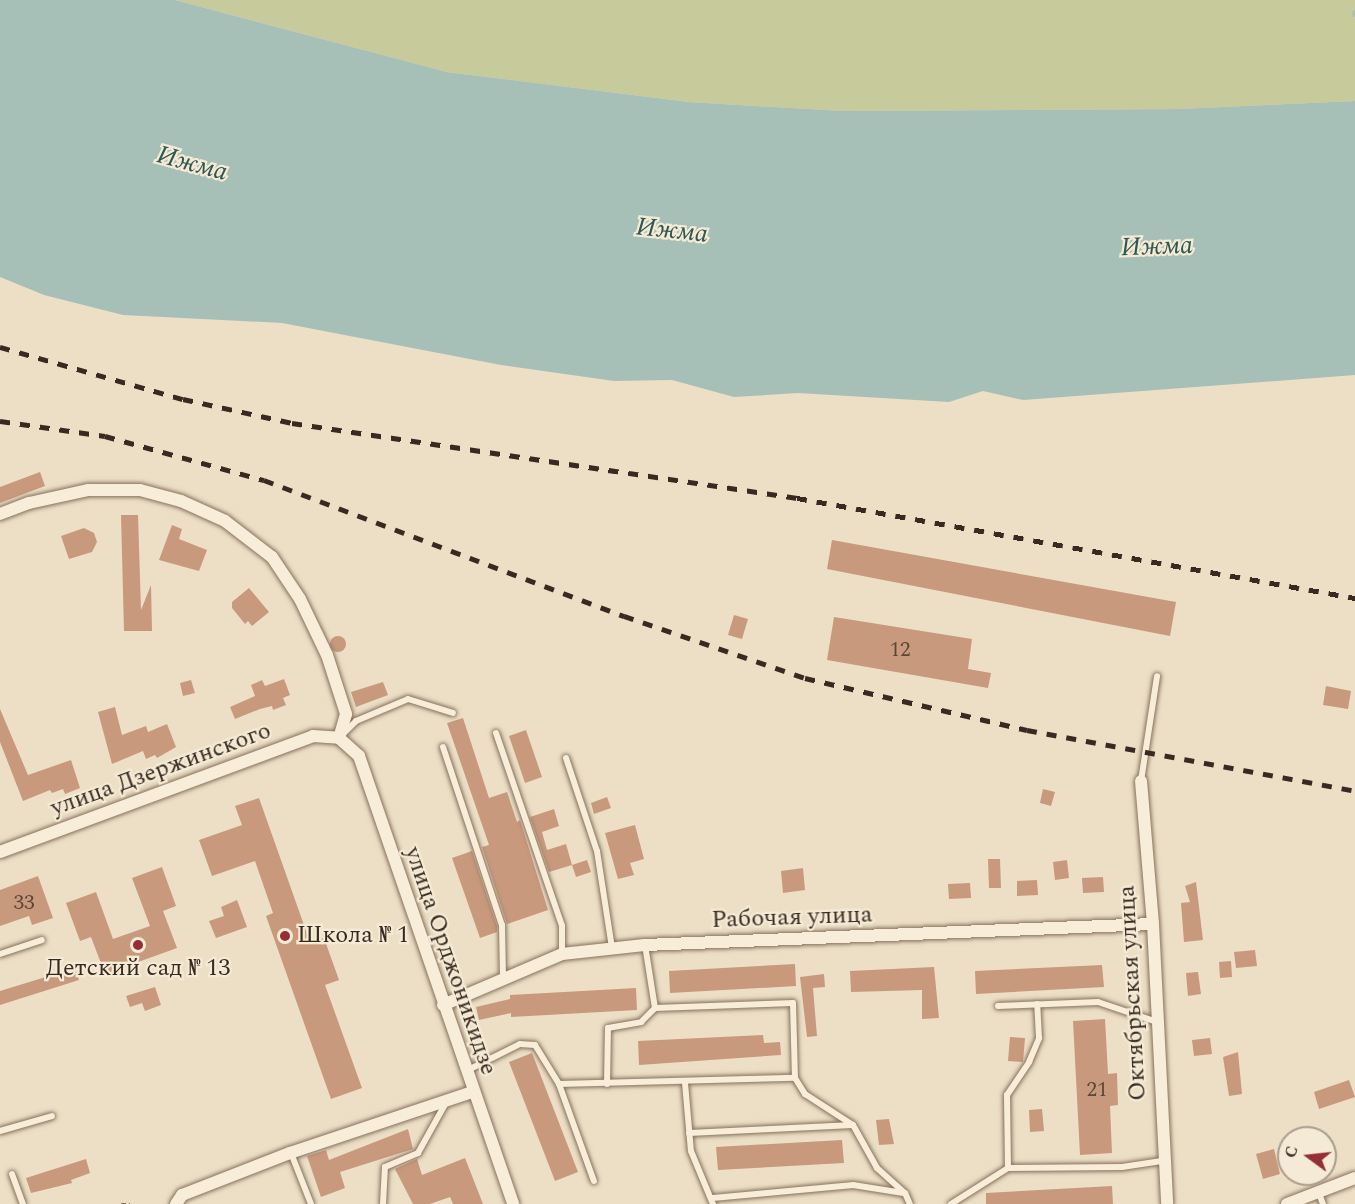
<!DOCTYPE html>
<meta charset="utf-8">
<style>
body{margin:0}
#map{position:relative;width:1355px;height:1204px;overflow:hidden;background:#ecdfc6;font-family:Spectral,serif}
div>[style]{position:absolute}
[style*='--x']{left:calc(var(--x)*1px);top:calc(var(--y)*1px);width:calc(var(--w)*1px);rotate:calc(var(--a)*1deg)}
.green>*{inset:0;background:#c7ca9a}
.water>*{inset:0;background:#a7c0b7}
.stream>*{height:4.5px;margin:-2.25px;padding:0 2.25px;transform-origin:2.25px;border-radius:2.25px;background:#a7c0b7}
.building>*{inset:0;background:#c9997d}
.round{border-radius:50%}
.path>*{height:3px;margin-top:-1.5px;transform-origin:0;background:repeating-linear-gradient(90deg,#87715c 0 4.5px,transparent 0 7.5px)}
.roads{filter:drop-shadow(0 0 2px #87715c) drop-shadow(0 0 2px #87715c)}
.service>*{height:6px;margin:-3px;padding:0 3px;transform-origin:3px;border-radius:3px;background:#f7edd9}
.minor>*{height:12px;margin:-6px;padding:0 6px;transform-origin:6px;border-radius:6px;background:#f7edd9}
.rail>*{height:4.5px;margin-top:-2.25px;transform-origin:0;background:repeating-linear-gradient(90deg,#382a20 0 10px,transparent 0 20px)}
.dots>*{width:16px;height:16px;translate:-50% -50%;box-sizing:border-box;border:3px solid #f4ead5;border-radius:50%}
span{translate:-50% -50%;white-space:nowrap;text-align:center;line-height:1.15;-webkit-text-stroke:4.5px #f4ead5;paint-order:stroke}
.number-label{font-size:21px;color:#5c4637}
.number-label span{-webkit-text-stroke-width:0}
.street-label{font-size:24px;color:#382a20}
.poi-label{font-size:24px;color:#382a20}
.left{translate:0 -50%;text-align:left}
.water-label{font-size:26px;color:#305752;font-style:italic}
.north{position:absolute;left:1277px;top:1126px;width:60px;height:60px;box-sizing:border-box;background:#f4ead5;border:2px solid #a99d8d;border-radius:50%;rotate:285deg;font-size:16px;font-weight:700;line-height:24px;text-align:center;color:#382a20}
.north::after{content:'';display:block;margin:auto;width:21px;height:27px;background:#932f35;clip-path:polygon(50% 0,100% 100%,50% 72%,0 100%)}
</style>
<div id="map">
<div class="green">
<i style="clip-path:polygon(175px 0,1355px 0,1355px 101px,1177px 109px,843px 111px,689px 102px,447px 72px)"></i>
</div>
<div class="water">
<i style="clip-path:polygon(0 0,175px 0,447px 72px,689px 102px,843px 111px,1177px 109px,1355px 101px,1355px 375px,1023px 400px,983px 391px,949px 402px,798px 393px,734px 397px,672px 380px,614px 381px,501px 365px,282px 323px,123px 315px,44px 295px,0 277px)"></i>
</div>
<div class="stream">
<i style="--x:1355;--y:12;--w:2;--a:90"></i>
</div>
<div class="building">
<i style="clip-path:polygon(40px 472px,45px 486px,0 503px,0 487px)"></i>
<i style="clip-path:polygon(121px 515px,138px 515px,141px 610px,151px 585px,152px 631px,124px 631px)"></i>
<i style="clip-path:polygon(172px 525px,182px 529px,179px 539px,207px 550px,199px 571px,159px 560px)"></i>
<i style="clip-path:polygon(84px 528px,94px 533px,97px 542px,92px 552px,69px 559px,61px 536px)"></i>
<i style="clip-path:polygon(832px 540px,1176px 602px,1170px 636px,827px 569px)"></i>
<i style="clip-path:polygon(249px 588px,269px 612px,252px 626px,248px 621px,245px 624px,232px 608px,232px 602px)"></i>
<i style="clip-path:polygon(734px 615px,748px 619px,742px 639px,728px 635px)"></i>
<i style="clip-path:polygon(834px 617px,972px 639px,968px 669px,991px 673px,988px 688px,827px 660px)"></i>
<i class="round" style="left:330px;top:636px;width:16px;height:16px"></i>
<i style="clip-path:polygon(284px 679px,290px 695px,283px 698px,286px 705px,273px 710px,272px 706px,260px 709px,235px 719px,230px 707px,255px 696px,251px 685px,262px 680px,265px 686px)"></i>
<i style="clip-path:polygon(191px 680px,195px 693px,183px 696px,180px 683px)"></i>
<i style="clip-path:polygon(383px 682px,388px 695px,356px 707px,351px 692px)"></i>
<i style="clip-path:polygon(1326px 686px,1351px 691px,1348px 709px,1323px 705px)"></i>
<i style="clip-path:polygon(115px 707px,122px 735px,146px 726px,148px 732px,167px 724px,176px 747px,157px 758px,155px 755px,146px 759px,143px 751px,112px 764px,98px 712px)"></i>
<i style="clip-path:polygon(0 709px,28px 775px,71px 760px,80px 788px,65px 794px,63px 789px,52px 793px,50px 790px,23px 801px,0 742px)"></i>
<i style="clip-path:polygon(463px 718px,489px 798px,507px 792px,517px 822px,520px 820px,548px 910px,507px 924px,482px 847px,489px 845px,447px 723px)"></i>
<i style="clip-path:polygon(526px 730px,542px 777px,525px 783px,509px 736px)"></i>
<i style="clip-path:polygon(1043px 789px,1055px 792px,1051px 806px,1040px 803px)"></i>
<i style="clip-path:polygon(607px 797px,611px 808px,594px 814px,591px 803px)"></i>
<i style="clip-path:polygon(259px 798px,310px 942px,324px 938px,339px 980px,325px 985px,362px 1088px,331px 1099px,266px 916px,273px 913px,255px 861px,212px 876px,199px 840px,242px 825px,235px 806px)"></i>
<i style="clip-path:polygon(554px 809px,559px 826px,542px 832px,547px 850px,566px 844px,572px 865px,549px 872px,530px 817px)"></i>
<i style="clip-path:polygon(635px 825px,644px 859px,630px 863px,634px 875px,618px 879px,605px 833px)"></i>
<i style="clip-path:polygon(472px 851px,497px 926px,497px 932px,480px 938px,452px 858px)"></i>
<i style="clip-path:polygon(988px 859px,1000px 859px,1001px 888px,989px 888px)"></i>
<i style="clip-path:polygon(587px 860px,591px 872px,576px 877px,572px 865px)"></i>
<i style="clip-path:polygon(1067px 860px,1069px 878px,1055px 880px,1053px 862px)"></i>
<i style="clip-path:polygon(162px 867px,176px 906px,163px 911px,177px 948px,105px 974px,91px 937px,80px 941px,66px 903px,96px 892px,113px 939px,150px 926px,132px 878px)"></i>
<i style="clip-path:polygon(803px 868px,805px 890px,783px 893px,781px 871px)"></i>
<i style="clip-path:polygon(38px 876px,53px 918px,32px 925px,29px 916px,0 926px,0 890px)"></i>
<i style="clip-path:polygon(1103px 877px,1104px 892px,1083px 893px,1082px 878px)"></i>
<i style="clip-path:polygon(1037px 880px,1038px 895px,1017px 896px,1017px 881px)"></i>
<i style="clip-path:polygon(1196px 882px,1203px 940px,1184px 942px,1181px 903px,1190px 902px,1185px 886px)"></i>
<i style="clip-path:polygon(970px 883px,971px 898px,949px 899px,948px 884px)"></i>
<i style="clip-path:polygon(237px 900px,247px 927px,216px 938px,209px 921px,224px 916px,221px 907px)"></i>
<i style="clip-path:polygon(1255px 950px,1257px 966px,1236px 968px,1234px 952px)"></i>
<i style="clip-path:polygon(1231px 961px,1232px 977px,1220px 978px,1219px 962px)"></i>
<i style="clip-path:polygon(795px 964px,796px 986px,670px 993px,669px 971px)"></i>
<i style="clip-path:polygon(1102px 965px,1104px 987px,976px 994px,975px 971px)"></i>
<i style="clip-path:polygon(934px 967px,939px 1018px,922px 1019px,922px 990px,851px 992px,850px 971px)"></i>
<i style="clip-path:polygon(75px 968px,79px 980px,0 1005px,0 991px)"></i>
<i style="clip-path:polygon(1198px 972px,1201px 994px,1188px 996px,1186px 973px)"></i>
<i style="clip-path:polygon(824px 974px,825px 987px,813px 988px,817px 1036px,807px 1037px,800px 977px)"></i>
<i style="clip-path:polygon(155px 987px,161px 1005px,145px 1011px,142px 1003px,130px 1007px,126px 996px)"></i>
<i style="clip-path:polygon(636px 988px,637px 1010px,511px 1017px,511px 1013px,479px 1020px,476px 1007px,510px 999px,510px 995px)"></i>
<i style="clip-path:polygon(1105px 1019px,1108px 1074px,1117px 1073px,1118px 1105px,1110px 1106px,1112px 1153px,1080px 1155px,1073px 1021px)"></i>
<i style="clip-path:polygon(763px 1035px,764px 1043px,780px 1042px,781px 1055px,639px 1065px,638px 1041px)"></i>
<i style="clip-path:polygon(1010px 1037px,1025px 1038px,1023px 1062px,1008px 1061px)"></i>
<i style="clip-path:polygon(1210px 1038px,1212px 1054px,1194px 1056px,1192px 1040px)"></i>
<i style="clip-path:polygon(1238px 1052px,1242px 1094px,1229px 1096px,1223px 1057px)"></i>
<i style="clip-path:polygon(532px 1053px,578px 1172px,555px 1181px,509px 1062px)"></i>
<i style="clip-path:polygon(1349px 1080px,1355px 1097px,1319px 1109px,1314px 1092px)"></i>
<i style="clip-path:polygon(1042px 1109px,1044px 1131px,1030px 1132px,1029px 1110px)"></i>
<i style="clip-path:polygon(889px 1119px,894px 1144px,879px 1145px,876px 1120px)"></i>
<i style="clip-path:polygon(408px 1129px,413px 1149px,340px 1172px,345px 1188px,321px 1197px,307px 1156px,326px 1150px,329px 1160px)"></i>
<i style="clip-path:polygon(842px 1140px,844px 1163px,718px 1170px,716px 1147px)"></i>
<i style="clip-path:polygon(1274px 1149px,1280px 1174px,1263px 1179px,1256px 1154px)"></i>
<i style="clip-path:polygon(465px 1158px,483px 1204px,453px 1204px,450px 1197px,430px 1204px,413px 1204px,395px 1169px,417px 1159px,422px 1175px)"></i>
<i style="clip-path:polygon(86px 1159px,90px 1173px,71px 1180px,72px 1183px,31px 1193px,26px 1178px)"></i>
<i style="clip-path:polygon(1112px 1186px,1113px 1204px,986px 1204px,986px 1193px)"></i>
</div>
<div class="path">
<i style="--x:121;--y:1204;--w:9;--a:0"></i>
</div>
<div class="roads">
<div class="service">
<i style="--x:496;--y:733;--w:204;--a:71.1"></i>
<i style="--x:562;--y:926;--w:28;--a:90"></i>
<i style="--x:343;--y:734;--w:18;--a:-45"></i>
<i style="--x:356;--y:721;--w:56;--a:-22.9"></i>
<i style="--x:408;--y:699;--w:47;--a:17.3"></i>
<i style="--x:443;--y:747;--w:188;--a:71.7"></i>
<i style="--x:502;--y:925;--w:54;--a:88.9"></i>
<i style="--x:566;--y:758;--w:98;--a:71.6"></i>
<i style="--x:597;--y:851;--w:98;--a:81.2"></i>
<i style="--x:1141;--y:781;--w:106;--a:-81.3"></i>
<i style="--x:645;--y:945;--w:64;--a:81"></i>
<i style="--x:0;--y:954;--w:44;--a:-18.4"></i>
<i style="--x:998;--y:1006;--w:100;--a:-2.3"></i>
<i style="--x:1098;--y:1002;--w:62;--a:18.7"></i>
<i style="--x:466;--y:1071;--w:60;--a:-26.6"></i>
<i style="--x:520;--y:1044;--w:15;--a:4"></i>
<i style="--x:535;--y:1045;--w:46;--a:58.4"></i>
<i style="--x:559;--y:1084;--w:103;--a:70.2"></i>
<i style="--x:685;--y:1083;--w:68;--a:85"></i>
<i style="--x:691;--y:1151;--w:57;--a:67.5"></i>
<i style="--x:559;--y:1084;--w:236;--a:-1.5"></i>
<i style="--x:607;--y:1084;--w:56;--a:-89"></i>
<i style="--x:608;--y:1028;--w:34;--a:-10"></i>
<i style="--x:641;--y:1022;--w:20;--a:-45"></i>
<i style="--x:655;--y:1008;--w:138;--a:-2.1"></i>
<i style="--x:793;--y:1003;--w:75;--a:88.5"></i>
<i style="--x:795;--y:1078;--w:19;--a:58"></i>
<i style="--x:805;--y:1094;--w:57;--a:32.9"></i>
<i style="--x:853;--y:1125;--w:49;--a:60.8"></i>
<i style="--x:877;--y:1168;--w:38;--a:42"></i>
<i style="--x:905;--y:1193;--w:12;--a:66"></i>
<i style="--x:0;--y:1131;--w:54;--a:-16.1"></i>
<i style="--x:689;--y:1133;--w:164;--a:-2.8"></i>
<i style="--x:291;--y:1153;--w:55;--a:68.6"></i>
<i style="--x:1008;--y:1168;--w:73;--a:-90.8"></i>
<i style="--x:1007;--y:1095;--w:40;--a:-56"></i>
<i style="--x:1029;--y:1062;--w:26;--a:-67"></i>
<i style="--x:1039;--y:1038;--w:34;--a:-93"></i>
<i style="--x:12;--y:1174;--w:32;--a:70"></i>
<i style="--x:1318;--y:1191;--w:14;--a:69"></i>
<i style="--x:713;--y:1198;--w:141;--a:-5.3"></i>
<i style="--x:853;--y:1185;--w:51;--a:9.1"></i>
<i style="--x:383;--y:1204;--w:37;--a:-87"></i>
<i style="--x:385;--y:1167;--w:36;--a:-23"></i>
<i style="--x:418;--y:1153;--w:60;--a:-60.9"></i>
<i style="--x:951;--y:1204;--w:67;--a:-32.3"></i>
<i style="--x:1008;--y:1168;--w:114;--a:-0.5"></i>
<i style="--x:1122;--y:1167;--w:40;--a:-8.5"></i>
</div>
<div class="minor">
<i style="--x:0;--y:514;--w:31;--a:-21"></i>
<i style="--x:29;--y:503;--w:60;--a:-12.4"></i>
<i style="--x:88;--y:490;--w:52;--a:0"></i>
<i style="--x:140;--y:490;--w:42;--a:15"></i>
<i style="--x:181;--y:501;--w:48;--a:24.4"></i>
<i style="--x:225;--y:521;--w:59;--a:37.5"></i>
<i style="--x:272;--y:557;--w:50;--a:56.3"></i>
<i style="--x:300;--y:599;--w:62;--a:64.3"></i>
<i style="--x:327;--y:655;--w:62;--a:72.1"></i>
<i style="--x:346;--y:714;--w:25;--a:106"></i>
<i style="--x:339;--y:738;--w:27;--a:42"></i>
<i style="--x:359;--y:756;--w:474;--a:71"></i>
<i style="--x:1141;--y:781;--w:144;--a:85.2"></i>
<i style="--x:1153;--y:924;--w:280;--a:87.1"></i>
<i style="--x:0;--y:852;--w:334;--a:-20.3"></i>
<i style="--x:313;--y:736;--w:26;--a:4"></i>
<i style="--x:443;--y:1005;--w:129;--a:-23.2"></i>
<i style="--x:562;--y:954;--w:83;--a:-6.2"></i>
<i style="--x:645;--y:945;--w:508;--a:-2.37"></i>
<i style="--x:176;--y:1204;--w:11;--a:-56"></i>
<i style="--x:182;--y:1195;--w:116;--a:-21.3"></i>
<i style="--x:290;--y:1153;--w:192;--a:-18.5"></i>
<i style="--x:1287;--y:1204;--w:73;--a:-20.9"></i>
</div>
</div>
<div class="rail">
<i style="--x:0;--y:347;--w:190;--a:15.9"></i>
<i style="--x:183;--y:399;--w:112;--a:12.4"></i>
<i style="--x:292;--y:423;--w:511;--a:8.45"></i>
<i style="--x:797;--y:498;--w:567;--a:10.16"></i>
<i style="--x:0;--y:421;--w:106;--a:8.1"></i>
<i style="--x:105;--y:436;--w:165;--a:15.5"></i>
<i style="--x:264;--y:480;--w:385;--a:20.7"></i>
<i style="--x:624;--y:616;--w:191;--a:18.9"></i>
<i style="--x:805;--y:678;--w:228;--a:13.2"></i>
<i style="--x:1027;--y:730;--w:334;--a:10.5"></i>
</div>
<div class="dots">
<i style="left:285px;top:936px;background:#932f35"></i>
<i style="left:138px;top:945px;background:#932f35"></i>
</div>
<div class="number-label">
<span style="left:900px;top:650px">12</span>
<span style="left:24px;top:903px">33</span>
<span style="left:1097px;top:1090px">21</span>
</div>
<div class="street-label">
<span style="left:161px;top:770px;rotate:-20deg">улица Дзержинского</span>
<span style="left:792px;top:918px;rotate:-2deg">Рабочая улица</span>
<span style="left:450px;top:961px;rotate:71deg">улица Орджоникидзе</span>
<span style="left:1133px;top:993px;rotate:-93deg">Октябрьская улица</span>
</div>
<div class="poi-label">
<span class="left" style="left:297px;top:936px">Школа № 1</span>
<span style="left:138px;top:969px">Детский сад № 13</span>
</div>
<div class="water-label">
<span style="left:192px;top:164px;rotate:15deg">Ижма</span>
<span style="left:672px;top:231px;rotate:6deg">Ижма</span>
<span style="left:1157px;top:247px;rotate:-2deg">Ижма</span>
</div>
<div class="north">С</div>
</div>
